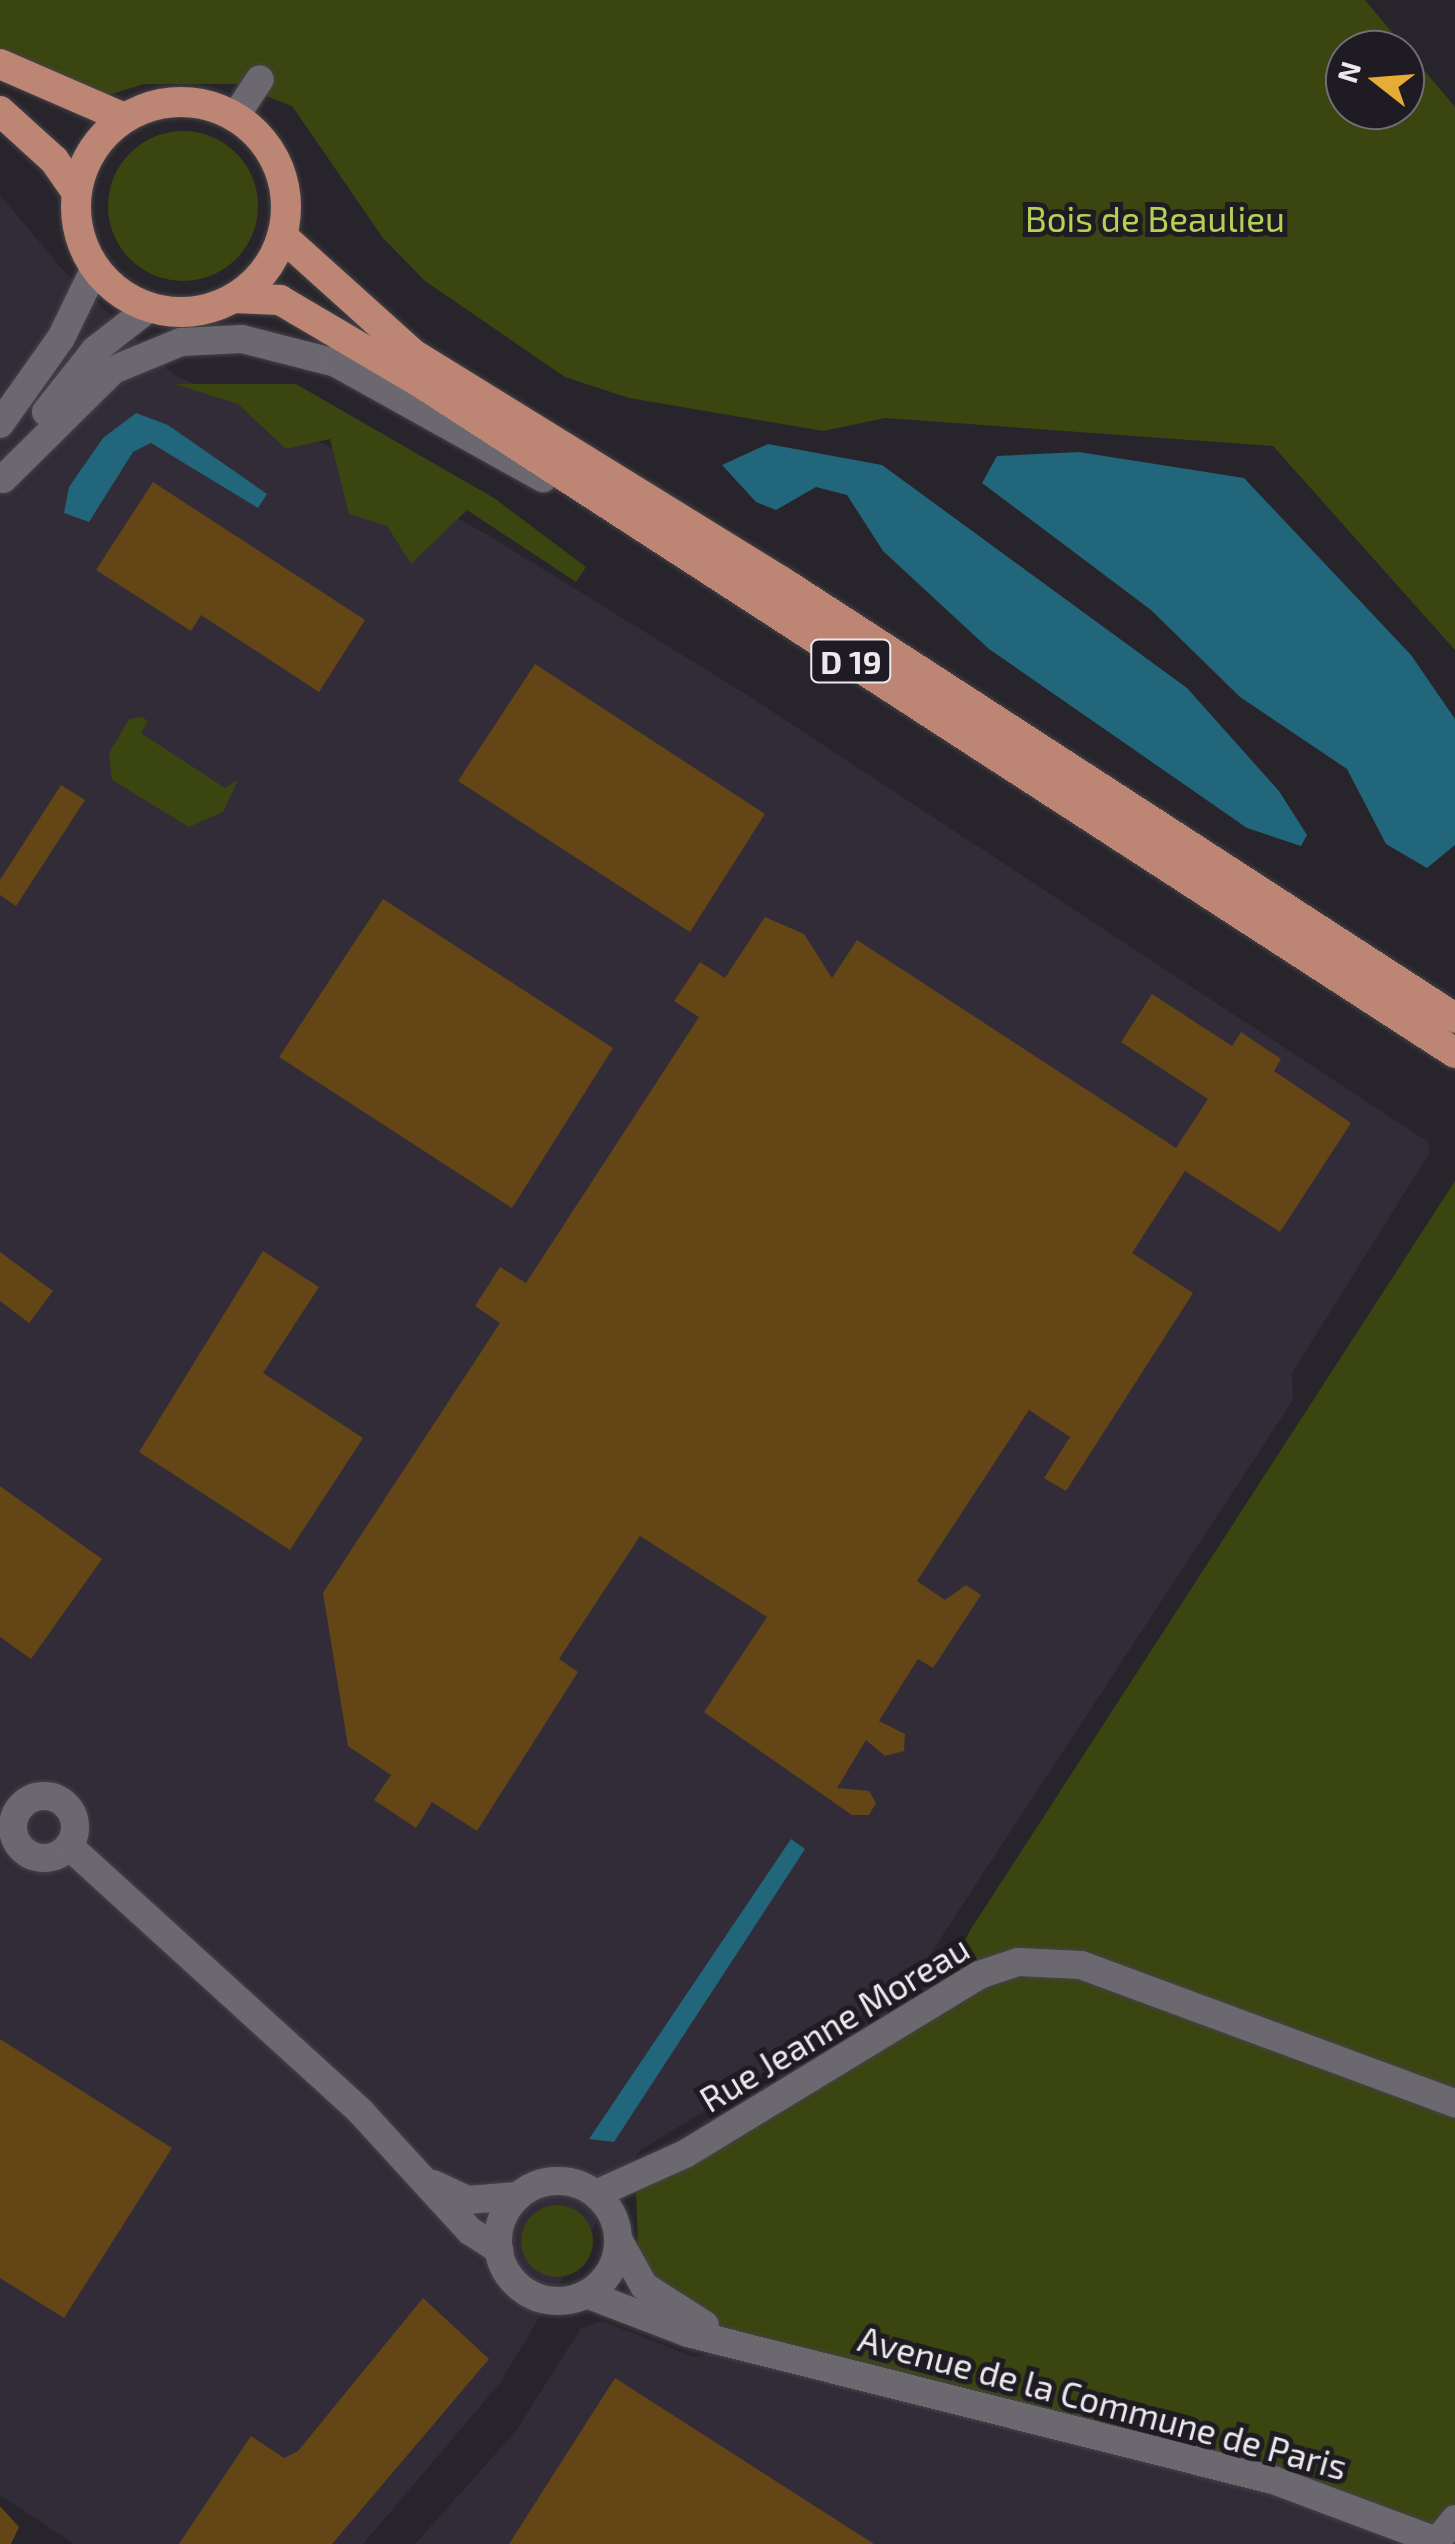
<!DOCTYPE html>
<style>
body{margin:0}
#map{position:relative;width:1455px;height:2544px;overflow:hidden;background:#28242b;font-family:"Exo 2",sans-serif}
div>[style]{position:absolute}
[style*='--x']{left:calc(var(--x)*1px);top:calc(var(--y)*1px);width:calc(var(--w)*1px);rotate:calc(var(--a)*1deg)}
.built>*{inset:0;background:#322b38}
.green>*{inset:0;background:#3a450f}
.round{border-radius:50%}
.water>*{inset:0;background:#21667b}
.building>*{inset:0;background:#644516}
.roads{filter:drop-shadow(0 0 2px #454348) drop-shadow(0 0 2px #454348)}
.minor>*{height:28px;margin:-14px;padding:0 14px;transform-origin:14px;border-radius:14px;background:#6c6870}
.minor>.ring{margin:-14px;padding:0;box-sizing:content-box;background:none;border:28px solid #6c6870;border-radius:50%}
.major>*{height:30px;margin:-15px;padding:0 15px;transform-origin:15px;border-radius:15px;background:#bd8674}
.major>.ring{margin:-15px;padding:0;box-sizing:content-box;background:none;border:30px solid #bd8674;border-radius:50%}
span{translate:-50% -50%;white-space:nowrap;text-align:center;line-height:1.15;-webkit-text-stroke:10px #1e1b22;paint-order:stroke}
.shield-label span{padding:2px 8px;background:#1e1b22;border:2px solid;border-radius:8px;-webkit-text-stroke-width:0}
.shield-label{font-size:32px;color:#ebe9ee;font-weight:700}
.park-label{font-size:35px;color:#b5d153}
.street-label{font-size:35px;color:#ebe9ee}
.north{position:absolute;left:1325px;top:30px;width:100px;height:100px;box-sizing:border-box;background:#1e1b22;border:2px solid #706d74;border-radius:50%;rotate:287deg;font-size:28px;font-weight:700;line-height:40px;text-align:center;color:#ebe9ee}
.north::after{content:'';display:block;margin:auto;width:35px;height:45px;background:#e6ac36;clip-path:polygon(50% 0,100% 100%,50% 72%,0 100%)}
</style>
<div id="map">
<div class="built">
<i style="clip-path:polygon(0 195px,63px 270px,173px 374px,321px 442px,486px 534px,744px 693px,1428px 1142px,1430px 1152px,1292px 1373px,1293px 1400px,910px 1985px,639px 2151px,500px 2383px,363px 2544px,74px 2544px,0 2495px)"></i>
<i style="clip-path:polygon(602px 2321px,694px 2357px,746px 2347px,1273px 2480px,1443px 2544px,415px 2544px,516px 2431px,581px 2328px)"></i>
</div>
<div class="green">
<i style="clip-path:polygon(evenodd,0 0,1365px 0,1455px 107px,1455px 650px,1273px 446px,885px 418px,823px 431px,629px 398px,565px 377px,425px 281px,383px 238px,292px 106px,235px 84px,144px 84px,80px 104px,0 64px,0 0,1345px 50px,1405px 50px,1405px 110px,1345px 110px,1345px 50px)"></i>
<i class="round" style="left:108px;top:131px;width:150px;height:150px"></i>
<i style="clip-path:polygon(175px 384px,296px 384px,494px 498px,586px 567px,576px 582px,467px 510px,411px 564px,387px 526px,349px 514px,330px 439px,286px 449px,238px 404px)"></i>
<i style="clip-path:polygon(142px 717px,148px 721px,141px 733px,225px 788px,238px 780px,223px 812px,189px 827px,112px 780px,109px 753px,129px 719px)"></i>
<i style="clip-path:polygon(1455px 1181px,1455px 2512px,1434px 2535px,748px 2342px,695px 2316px,639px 2273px,636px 2192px,919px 2027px,971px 1929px)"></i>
<i class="round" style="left:521px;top:2205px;width:72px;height:72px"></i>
</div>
<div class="water">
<i style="clip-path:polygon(136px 413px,168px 425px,267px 494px,258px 508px,151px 443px,133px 452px,89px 522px,64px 513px,69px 487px,103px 438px)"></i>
<i style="clip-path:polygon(768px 444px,882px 465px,1187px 688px,1279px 791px,1307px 835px,1301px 846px,1247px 828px,989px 649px,883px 551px,847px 495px,816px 487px,776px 510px,756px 502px,722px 465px)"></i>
<i style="clip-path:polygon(1079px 452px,1244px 478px,1411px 655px,1455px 719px,1455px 845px,1427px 868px,1386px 844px,1347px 769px,1240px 697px,1151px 610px,982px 483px,997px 456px)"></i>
<i style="clip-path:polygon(791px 1839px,805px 1849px,614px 2142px,589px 2139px)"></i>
</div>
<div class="building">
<i style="clip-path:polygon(153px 482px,365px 620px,319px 692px,201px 615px,191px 631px,96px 570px)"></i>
<i style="clip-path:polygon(535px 664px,765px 814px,690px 932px,458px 781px)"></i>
<i style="clip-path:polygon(61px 785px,85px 800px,16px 906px,0 895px,0 880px)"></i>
<i style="clip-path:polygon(383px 899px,613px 1048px,512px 1208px,279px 1057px)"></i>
<i style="clip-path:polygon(765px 917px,804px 934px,832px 978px,857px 940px,1176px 1148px,1208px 1099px,1121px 1042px,1152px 994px,1232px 1046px,1241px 1032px,1281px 1059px,1274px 1071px,1351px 1123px,1280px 1232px,1185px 1171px,1132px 1253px,1193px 1293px,1066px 1491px,1044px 1478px,1070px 1437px,1029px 1410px,917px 1581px,945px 1600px,966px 1585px,981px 1595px,933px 1668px,918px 1659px,879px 1721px,905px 1734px,904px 1751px,885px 1756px,866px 1740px,837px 1788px,869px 1791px,876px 1803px,869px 1815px,852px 1815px,704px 1712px,767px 1617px,640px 1536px,559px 1659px,578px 1672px,477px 1831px,432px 1802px,416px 1828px,374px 1800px,391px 1775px,348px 1746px,323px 1593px,500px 1323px,475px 1306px,500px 1267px,526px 1283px,699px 1017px,674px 1001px,700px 962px,725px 978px)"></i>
<i style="clip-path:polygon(263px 1251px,319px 1287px,263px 1373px,363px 1438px,290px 1550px,139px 1452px)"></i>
<i style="clip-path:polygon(0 1252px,53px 1291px,29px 1323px,0 1301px)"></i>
<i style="clip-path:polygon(0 1486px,102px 1559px,31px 1659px,0 1637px)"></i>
<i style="clip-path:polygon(0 2039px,172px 2148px,64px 2318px,0 2278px)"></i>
<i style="clip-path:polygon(423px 2298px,489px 2359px,332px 2544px,179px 2544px,251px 2436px,284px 2458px,298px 2451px)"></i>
<i style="clip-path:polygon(615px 2378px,874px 2544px,509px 2544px)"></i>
<i style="clip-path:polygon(0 2506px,19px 2527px,11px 2544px,0 2544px)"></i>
</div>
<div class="roads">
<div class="minor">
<i style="--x:235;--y:117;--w:45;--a:-56.7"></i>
<i style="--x:46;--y:412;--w:79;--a:-51.7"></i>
<i style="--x:95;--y:350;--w:68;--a:-37.9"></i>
<i style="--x:0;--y:424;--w:105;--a:-54.7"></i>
<i style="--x:61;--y:338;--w:78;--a:-64.1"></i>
<i style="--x:3;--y:479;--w:155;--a:-44.7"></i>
<i style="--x:113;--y:370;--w:74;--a:-22.4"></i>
<i style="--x:181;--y:342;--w:61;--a:-2.8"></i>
<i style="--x:242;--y:339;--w:97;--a:14.3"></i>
<i style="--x:336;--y:363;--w:237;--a:29.1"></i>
<i class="ring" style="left:13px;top:1796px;width:34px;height:34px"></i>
<i style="--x:69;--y:1846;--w:394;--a:42.3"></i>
<i style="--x:360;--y:2111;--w:163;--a:47.5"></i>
<i style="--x:470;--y:2231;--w:35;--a:33"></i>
<i class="ring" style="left:498px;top:2181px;width:92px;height:92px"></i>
<i style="--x:433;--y:2184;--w:38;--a:25"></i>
<i style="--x:467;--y:2200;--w:51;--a:-4.5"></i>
<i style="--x:596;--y:2194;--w:98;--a:-24.2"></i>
<i style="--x:685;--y:2154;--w:344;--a:-31.3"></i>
<i style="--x:979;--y:1975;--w:41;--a:-18.4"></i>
<i style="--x:1018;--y:1962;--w:63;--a:2.7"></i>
<i style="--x:1081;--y:1965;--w:399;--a:20.3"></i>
<i style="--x:618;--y:2239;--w:54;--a:61"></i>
<i style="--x:644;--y:2286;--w:72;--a:32.6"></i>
<i style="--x:586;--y:2294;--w:109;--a:20.9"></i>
<i style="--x:688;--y:2333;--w:603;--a:14.11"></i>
<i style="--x:1273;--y:2480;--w:174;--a:20.5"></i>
<i style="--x:1435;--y:2544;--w:32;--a:-51"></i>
</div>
<div class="major">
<i style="--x:0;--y:64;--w:135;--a:23.5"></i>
<i class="ring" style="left:76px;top:102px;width:180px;height:180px"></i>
<i style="--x:0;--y:111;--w:73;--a:42.2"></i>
<i style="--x:54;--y:160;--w:39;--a:55"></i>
<i style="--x:282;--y:236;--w:176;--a:42"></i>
<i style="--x:413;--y:354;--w:432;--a:31.7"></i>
<i style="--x:781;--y:581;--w:803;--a:32.96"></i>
<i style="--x:234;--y:298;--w:46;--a:2.5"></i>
<i style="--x:280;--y:300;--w:164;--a:30.5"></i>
<i style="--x:421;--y:383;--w:1232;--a:32.94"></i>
</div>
</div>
<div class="shield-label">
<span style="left:851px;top:661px">D 19</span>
</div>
<div class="park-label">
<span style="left:1155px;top:218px">Bois de Beaulieu</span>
</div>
<div class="street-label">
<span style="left:834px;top:2023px;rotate:-31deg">Rue Jeanne Moreau</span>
<span style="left:1103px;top:2402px;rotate:15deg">Avenue de la Commune de Paris</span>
</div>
<div class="north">N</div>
</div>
